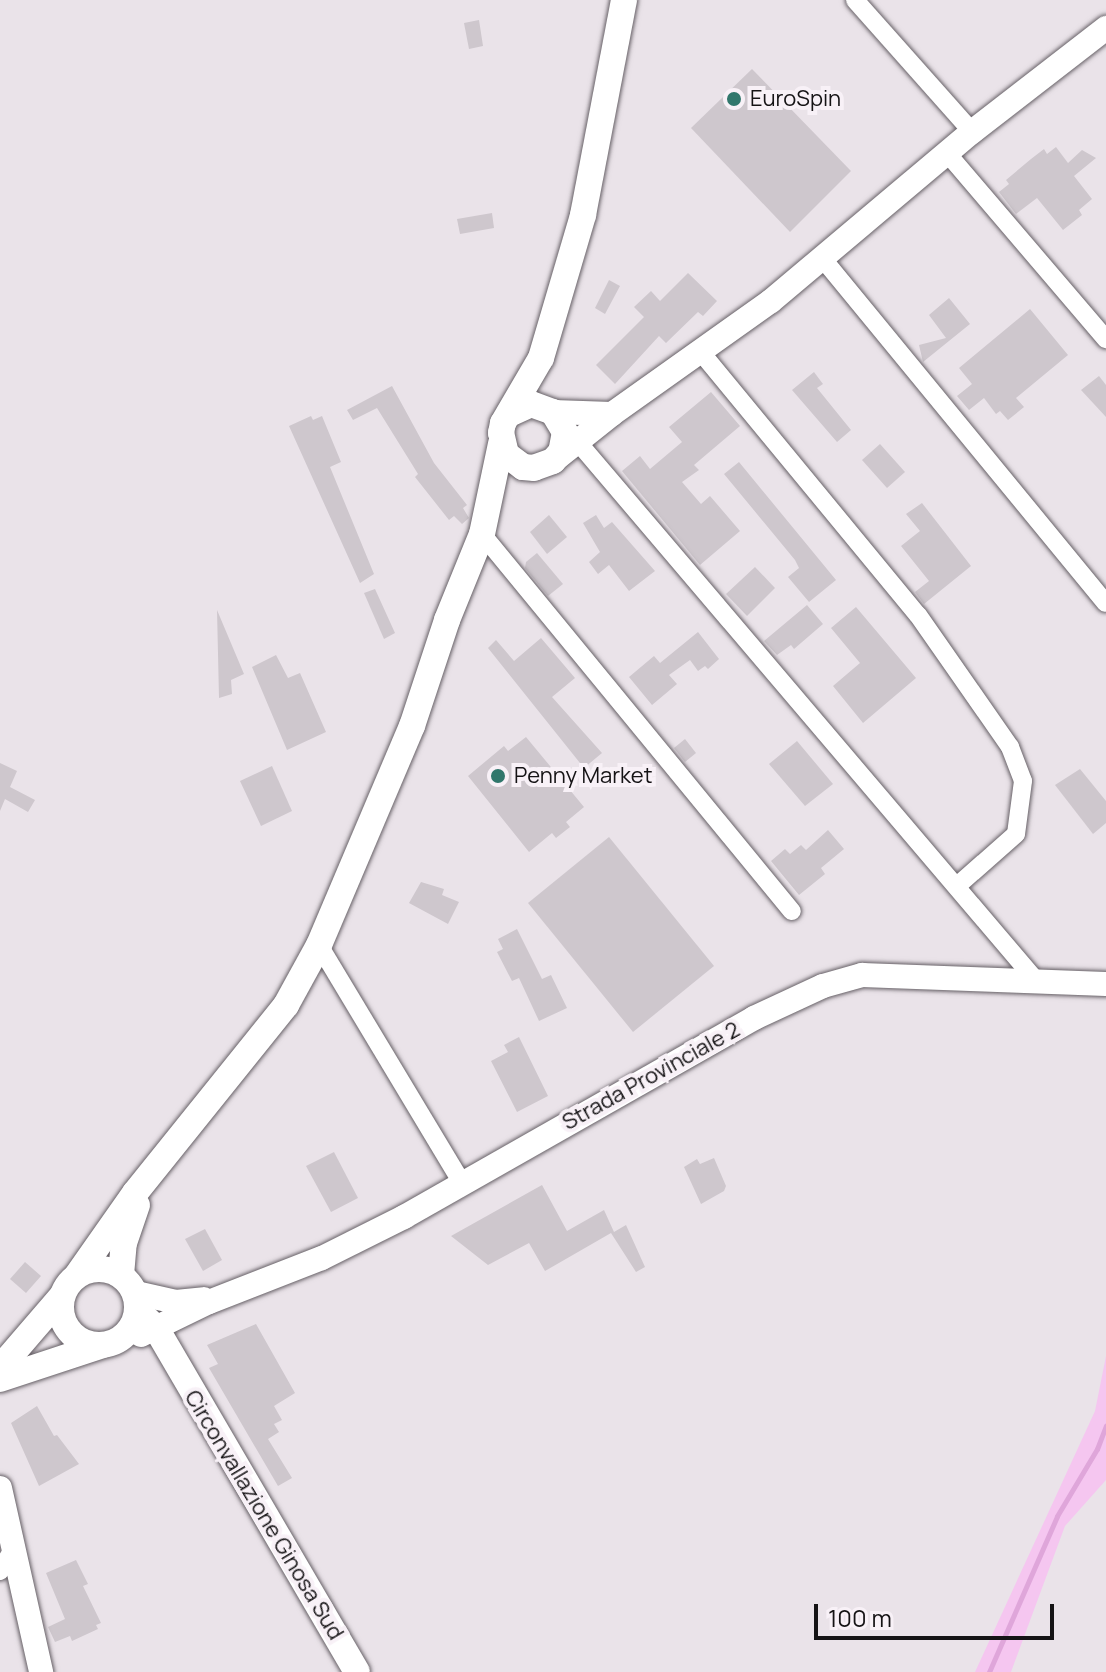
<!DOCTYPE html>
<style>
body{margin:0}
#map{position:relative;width:1106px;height:1672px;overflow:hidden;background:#eae3e9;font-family:Manrope,sans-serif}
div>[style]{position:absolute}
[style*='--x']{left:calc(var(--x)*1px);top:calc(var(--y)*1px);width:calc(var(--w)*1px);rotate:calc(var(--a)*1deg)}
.green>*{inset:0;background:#f5c6f0}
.stream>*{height:5px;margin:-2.5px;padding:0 2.5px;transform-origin:2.5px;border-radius:2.5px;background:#dfa6da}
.building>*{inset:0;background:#cec7cd}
.roads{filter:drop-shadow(0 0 2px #666066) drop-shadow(0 0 2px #666066)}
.minor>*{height:18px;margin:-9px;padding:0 9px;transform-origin:9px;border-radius:9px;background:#fff}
.tertiary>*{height:24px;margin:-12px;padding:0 12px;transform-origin:12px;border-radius:12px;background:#fff}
.secondary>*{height:26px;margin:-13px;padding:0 13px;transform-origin:13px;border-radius:13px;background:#fff}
.secondary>.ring{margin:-13px;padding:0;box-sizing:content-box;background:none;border:26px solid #fff;border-radius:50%}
.dots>*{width:22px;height:22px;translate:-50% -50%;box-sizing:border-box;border:4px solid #f8f1f7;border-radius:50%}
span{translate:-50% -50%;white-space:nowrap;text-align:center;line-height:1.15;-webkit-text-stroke:8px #f8f1f7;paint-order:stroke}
.poi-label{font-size:22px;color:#151315}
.left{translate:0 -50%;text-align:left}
.street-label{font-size:22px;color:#151315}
.scale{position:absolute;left:814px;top:1604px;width:240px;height:36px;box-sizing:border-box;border:4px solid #151315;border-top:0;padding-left:10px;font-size:24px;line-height:28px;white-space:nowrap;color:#151315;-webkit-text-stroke:6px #f8f1f7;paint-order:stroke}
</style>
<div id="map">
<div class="green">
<i style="clip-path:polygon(1106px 1356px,1106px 1480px,1065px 1526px,1011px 1672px,975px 1672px,1095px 1411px)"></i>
</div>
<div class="stream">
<i style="--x:989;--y:1672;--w:170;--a:-66.4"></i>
<i style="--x:1057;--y:1516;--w:78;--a:-59.2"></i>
<i style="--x:1097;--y:1449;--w:25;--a:-69"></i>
</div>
<div class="building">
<i style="clip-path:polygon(479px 20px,483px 46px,469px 49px,464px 23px)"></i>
<i style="clip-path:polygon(752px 69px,851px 171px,790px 232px,691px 128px)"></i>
<i style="clip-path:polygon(1056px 147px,1068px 163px,1082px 150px,1096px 158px,1074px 176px,1092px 199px,1079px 210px,1082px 215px,1063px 230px,1037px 198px,1016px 214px,999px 192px,1009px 184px,1006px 180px,1031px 159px,1044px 149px,1047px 154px)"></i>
<i style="clip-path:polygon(492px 213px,494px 228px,460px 234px,457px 219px)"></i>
<i style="clip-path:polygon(688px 273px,717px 301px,703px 316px,698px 312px,666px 343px,659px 336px,615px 384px,596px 365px,644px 317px,634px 307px,651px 291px,660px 301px)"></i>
<i style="clip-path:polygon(609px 280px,620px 286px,605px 314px,595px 308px)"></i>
<i style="clip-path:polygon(949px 298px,970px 324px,923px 362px,919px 345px,946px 338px,929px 315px)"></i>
<i style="clip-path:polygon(1030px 309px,1068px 355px,1016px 398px,1024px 407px,1008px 420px,1000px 411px,996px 414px,984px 398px,969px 410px,957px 396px,972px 384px,959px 368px)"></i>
<i style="clip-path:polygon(814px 372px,823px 384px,817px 388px,851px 430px,837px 442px,792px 390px)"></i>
<i style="clip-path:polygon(1099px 376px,1106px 385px,1106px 417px,1081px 390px)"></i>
<i style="clip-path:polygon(392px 386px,434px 463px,467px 505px,463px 508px,469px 518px,462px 524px,454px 516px,449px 520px,415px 477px,418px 474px,377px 408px,353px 420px,347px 410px)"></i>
<i style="clip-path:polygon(711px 392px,740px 426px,694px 465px,699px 470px,682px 482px,701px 504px,710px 496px,740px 531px,700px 565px,622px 471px,640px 456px,650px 469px,682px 442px,669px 427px)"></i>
<i style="clip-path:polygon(311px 416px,313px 420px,322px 416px,341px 462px,330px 467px,374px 574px,360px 583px,289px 426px)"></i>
<i style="clip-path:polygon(880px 444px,905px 472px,887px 488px,862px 460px)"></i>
<i style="clip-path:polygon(739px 462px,836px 580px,809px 602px,788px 577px,799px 568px,795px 560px,724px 474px)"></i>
<i style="clip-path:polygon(922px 503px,971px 566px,924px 604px,915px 592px,929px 581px,901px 546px,920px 531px,906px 514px)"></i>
<i style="clip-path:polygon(549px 515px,567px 537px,547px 554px,530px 532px)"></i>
<i style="clip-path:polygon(596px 515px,604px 528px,612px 522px,655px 571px,629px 591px,609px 565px,598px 574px,589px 562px,600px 552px,583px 523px)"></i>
<i style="clip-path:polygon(537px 553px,563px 584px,548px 596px,525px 568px,526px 562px)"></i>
<i style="clip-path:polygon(755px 567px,775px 588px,747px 616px,726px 594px)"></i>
<i style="clip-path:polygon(375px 589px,395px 633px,384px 639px,364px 593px)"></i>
<i style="clip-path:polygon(807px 605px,823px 624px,794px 649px,791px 645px,777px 655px,764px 641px)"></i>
<i style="clip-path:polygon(856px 607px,916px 678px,863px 723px,833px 686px,860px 663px,831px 628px)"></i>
<i style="clip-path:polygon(217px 610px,244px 674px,231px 680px,232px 694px,219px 698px)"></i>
<i style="clip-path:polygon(698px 632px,719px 659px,708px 669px,705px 666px,698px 671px,690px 660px,669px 675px,677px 684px,652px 705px,629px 677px,654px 656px,660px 663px)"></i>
<i style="clip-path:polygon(541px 638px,575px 678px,552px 697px,602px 753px,584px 768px,488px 648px,496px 640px,514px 661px)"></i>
<i style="clip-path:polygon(276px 655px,288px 678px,300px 673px,326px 732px,287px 750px,252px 667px)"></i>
<i style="clip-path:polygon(526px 737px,584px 807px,566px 822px,570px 827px,556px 838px,552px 833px,529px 852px,468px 776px,504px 746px,508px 751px)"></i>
<i style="clip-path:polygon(685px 739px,696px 753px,685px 762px,674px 748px)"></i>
<i style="clip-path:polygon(797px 741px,833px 784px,805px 806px,769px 764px)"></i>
<i style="clip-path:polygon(0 763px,17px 771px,10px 787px,35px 800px,28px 812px,5px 799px,0 811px)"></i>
<i style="clip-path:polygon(272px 766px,292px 811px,261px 826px,240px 781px)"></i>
<i style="clip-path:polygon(1080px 769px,1106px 801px,1106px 823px,1093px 834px,1055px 785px)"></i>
<i style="clip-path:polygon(828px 830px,844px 849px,821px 868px,825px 874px,799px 895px,771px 861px,785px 849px,790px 854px,801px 845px,806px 850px)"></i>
<i style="clip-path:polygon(609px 837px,714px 966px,633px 1032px,528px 903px)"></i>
<i style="clip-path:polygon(421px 882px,444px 889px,442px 895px,459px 902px,448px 924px,409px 903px)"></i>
<i style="clip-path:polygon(517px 929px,542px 979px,551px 975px,567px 1008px,539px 1021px,519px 978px,512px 981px,497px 952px,503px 949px,498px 939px)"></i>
<i style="clip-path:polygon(519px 1037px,548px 1096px,517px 1112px,491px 1061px,508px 1052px,504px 1045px)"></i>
<i style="clip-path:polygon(334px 1152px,358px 1198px,331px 1212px,306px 1166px)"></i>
<i style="clip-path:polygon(714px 1158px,726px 1186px,724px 1191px,701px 1204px,684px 1167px,697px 1159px,700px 1164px)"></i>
<i style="clip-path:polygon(542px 1185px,567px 1231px,604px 1210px,614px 1232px,626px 1225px,645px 1267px,636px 1272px,611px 1233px,545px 1271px,529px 1243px,488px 1265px,451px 1236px)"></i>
<i style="clip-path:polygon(205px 1229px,222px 1260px,203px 1271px,185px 1239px)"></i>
<i style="clip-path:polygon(25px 1262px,41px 1276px,26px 1293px,10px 1279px)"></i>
<i style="clip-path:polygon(256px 1324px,295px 1393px,274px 1406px,282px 1420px,274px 1424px,279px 1432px,268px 1439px,292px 1478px,278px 1486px,209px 1368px,218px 1364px,207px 1345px)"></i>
<i style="clip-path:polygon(37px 1406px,54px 1436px,57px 1435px,79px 1464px,39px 1486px,11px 1423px)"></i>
<i style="clip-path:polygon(76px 1560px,88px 1584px,83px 1586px,101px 1623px,96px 1625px,98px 1629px,72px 1641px,70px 1636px,55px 1642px,48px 1627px,65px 1619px,46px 1573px)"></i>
</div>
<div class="roads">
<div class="minor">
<i style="--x:855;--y:0;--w:176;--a:48.4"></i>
<i style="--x:947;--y:153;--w:245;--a:49.5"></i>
<i style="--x:823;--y:259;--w:445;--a:50.6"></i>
<i style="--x:700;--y:351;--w:342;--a:50.5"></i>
<i style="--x:918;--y:615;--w:161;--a:55.1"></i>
<i style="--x:1010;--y:747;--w:36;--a:69"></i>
<i style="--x:1023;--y:781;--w:53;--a:97.5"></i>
<i style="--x:1016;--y:834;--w:79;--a:138.6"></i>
<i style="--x:571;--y:434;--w:721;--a:49.61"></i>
<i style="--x:482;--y:534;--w:488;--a:50.6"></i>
<i style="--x:319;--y:945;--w:278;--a:59"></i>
<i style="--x:0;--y:1571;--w:27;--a:-59"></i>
</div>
<div class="tertiary">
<i style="--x:553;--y:412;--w:59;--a:1.9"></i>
<i style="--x:553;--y:461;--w:75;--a:-38.5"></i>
<i style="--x:612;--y:414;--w:195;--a:-35.4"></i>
<i style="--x:771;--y:301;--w:263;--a:-40.1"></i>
<i style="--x:972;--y:132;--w:170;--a:-37.8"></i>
<i style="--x:136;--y:1293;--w:41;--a:12.7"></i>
<i style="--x:176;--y:1302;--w:28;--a:-6"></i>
<i style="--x:141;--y:1335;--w:76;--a:-25.9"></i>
<i style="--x:209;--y:1302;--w:121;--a:-21.3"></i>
<i style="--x:322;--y:1258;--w:92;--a:-26.6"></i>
<i style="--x:404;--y:1217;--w:403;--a:-29.6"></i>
<i style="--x:754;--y:1018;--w:76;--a:-24.9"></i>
<i style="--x:823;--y:986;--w:41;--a:-15.8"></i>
<i style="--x:862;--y:975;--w:244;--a:2.1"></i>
<i style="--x:0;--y:1488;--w:189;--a:77.4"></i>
</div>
<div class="secondary">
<i style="--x:509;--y:414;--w:24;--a:-24"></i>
<i style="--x:531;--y:404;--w:23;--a:20"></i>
<i style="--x:553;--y:412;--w:23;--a:59"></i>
<i style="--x:565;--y:432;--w:20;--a:101"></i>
<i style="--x:561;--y:452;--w:12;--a:132"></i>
<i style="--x:553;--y:461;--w:20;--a:160"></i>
<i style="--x:534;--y:468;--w:11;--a:-175"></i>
<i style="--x:523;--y:467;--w:21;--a:-143"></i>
<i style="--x:506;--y:454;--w:22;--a:-103"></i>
<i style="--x:501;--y:433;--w:10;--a:-79"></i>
<i style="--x:503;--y:423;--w:75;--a:-59.7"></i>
<i style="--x:541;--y:358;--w:149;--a:-73.6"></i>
<i style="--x:583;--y:215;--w:219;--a:-79.2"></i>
<i class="ring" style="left:61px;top:1269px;width:50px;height:50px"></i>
<i style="--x:78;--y:1274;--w:99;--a:-54.9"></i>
<i style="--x:135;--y:1193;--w:241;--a:-51.2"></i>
<i style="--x:286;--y:1005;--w:68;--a:-61.2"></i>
<i style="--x:319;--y:945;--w:238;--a:-67"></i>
<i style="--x:412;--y:726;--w:112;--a:-71.7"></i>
<i style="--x:447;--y:620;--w:93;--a:-67.9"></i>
<i style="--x:482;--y:534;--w:92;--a:-78.1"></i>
<i style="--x:121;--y:1275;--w:32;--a:-85"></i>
<i style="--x:124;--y:1243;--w:40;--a:-71.1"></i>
<i style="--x:138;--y:1311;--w:25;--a:43"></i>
<i style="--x:156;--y:1328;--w:398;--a:59.7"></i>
<i style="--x:0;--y:1368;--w:95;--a:-49.3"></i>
<i style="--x:0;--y:1379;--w:108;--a:-18.3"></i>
</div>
</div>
<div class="dots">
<i style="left:734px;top:99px;background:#31776c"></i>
<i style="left:498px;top:776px;background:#31776c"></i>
</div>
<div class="poi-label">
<span class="left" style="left:750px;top:99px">EuroSpin</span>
<span class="left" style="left:514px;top:776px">Penny Market</span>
</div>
<div class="street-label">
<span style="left:651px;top:1076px;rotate:-29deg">Strada Provinciale 2</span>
<span style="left:264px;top:1515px;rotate:59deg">Circonvallazione Ginosa Sud</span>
</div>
<div class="scale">100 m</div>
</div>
